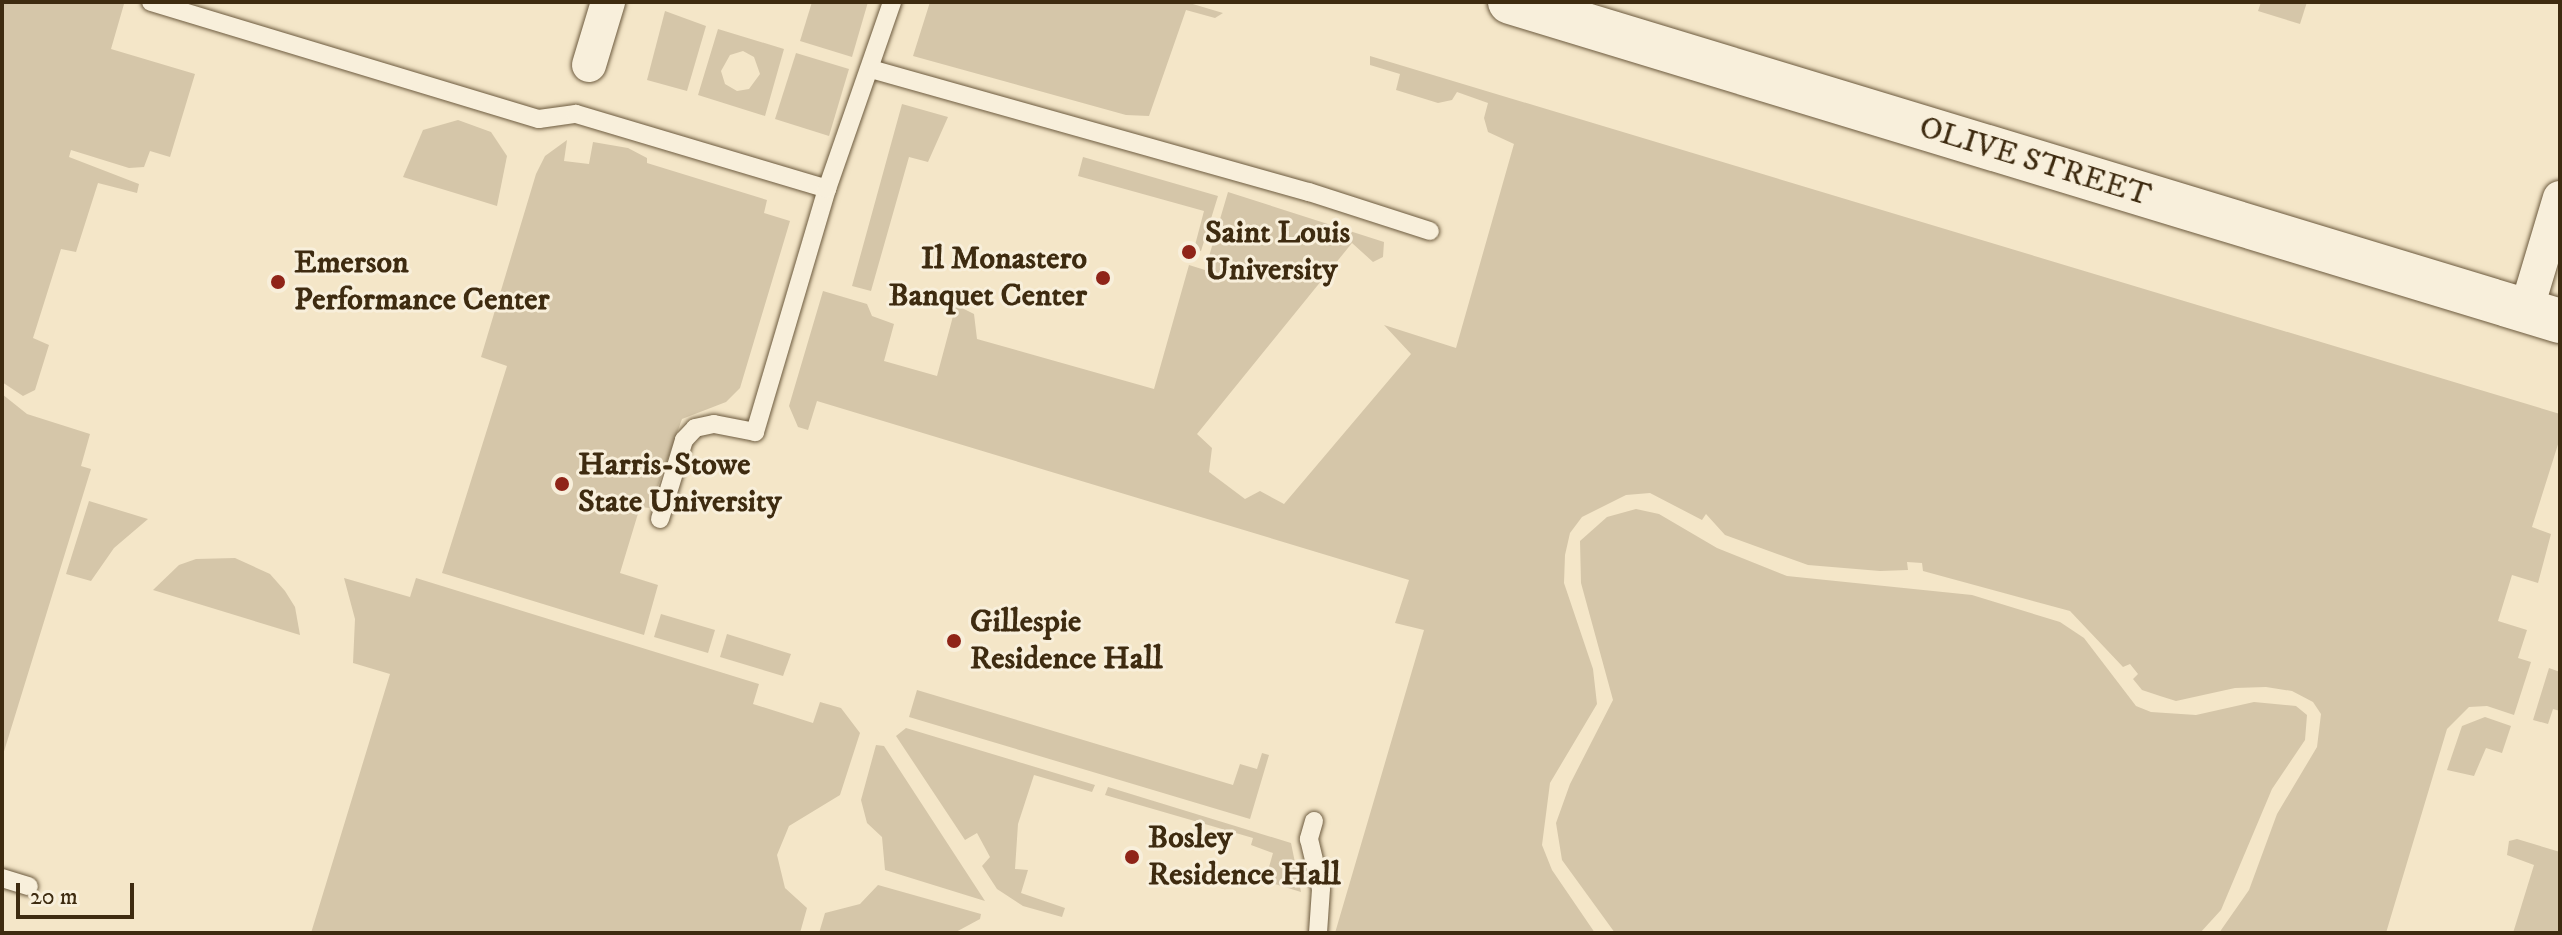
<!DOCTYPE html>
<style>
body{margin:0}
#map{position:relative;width:2562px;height:935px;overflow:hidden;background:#f4e6c8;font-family:"IM FELL DW Pica",serif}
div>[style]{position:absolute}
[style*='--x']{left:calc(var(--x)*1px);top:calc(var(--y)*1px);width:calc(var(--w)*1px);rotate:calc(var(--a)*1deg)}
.green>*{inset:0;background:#d5c6a9}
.roads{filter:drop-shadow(0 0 2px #6c5a3e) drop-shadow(0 0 2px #6c5a3e)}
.lane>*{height:18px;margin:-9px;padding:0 9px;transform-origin:9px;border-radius:9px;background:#f8efdb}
.street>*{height:34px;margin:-17px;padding:0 17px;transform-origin:17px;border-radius:17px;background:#f8efdb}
.secondary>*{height:44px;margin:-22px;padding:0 22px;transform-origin:22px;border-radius:22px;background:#f8efdb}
.dots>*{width:22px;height:22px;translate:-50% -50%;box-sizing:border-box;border:4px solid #f8efdb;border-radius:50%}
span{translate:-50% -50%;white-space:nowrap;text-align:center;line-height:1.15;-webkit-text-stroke:6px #f8efdb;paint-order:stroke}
.street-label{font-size:32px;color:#3e2b10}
.poi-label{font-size:32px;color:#3e2b10;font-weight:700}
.left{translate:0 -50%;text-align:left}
.right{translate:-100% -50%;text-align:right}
.frame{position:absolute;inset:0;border:4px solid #3e2b10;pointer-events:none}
.scale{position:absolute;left:16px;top:883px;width:118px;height:36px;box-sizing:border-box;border:4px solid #3e2b10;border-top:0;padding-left:10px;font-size:24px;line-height:28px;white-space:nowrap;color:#3e2b10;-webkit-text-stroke:6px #f8efdb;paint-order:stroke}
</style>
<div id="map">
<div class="green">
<i style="clip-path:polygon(2px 2px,124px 4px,111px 49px,195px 74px,170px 157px,150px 151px,144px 167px,129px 168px,71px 150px,69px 157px,139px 184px,137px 193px,98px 183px,76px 252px,61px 249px,33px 338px,49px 345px,35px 390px,23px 396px,2px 382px)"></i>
<i style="clip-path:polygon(812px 2px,868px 2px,852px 57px,800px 41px)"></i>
<i style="clip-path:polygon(930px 2px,1186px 2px,1223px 13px,1215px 18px,1186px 10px,1149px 116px,1126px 115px,913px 56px)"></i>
<i style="clip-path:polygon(2261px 2px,2307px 2px,2300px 24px,2258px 11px)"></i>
<i style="clip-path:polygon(665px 11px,706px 26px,687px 91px,647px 80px)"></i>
<i style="clip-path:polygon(evenodd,718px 29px,784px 49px,765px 116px,698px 95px,718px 29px,743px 51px,754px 57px,760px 74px,749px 89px,737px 91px,725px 84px,721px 71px,730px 55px,743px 51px)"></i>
<i style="clip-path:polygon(796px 53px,849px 69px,829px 136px,775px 119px)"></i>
<i style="clip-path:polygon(1370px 56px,2560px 414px,2560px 438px,2532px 527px,2551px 534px,2538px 583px,2512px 575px,2498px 621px,2527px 630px,2518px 658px,2531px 662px,2514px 715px,2487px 706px,2469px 707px,2447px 729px,2386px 933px,2219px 933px,2249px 890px,2277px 814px,2317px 747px,2321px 714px,2313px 702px,2292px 691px,2266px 687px,2235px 688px,2176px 701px,2160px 696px,2142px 690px,2133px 679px,2138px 674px,2130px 664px,2123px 667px,2070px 611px,1923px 571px,1922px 563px,1907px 562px,1908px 570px,1880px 571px,1808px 565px,1725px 535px,1706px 514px,1702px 520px,1650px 493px,1626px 495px,1582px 517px,1570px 533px,1565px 555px,1564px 583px,1593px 669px,1597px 704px,1550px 783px,1542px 845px,1552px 870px,1595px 933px,1335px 933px,1424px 630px,1395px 623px,1409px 580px,817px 401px,808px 430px,798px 427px,789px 406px,823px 291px,867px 304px,872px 316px,894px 324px,884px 361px,937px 376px,956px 305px,974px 314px,977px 339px,1154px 389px,1189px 265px,1205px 270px,1228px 192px,1384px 242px,1383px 257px,1373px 262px,1352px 243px,1197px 434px,1212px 448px,1209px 472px,1245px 499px,1260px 491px,1284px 504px,1411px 354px,1384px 325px,1456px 348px,1514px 144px,1488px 132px,1484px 118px,1488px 103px,1457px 92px,1452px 100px,1438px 103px,1396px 90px,1400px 74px,1370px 65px)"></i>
<i style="clip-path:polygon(902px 104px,948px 117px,928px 162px,909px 157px,871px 291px,852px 286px)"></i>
<i style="clip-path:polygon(458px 120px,491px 132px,507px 156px,497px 206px,403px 177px,423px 130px)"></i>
<i style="clip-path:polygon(567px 140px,564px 161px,589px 164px,593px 142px,628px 148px,647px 158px,647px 163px,767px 200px,764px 213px,790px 221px,740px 388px,726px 402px,682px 419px,650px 508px,640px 507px,620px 573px,658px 585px,644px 635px,442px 573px,507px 366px,481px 357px,536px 174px,545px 156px)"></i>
<i style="clip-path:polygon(1083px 157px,1218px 196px,1201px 251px,1194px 249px,1204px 211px,1078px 176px)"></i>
<i style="clip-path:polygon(2px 394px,27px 414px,90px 434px,81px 466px,91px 469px,2px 758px)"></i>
<i style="clip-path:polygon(89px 501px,148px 519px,114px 548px,91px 581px,66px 574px)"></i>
<i style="clip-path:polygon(1636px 509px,1659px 514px,1717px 548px,1787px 576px,1972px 595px,2060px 622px,2084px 638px,2136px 706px,2151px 712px,2196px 715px,2254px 702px,2296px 706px,2307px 715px,2305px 740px,2272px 789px,2221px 910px,2200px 933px,1615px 933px,1562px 860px,1556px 823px,1570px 784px,1613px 700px,1581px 583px,1580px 541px,1607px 517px)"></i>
<i style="clip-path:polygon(235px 558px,270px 574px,285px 591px,295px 607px,300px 635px,153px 590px,179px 565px,196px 559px)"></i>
<i style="clip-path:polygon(344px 578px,410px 597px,416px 578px,759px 684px,753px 704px,813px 723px,820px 702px,841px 708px,860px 733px,840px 795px,789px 826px,777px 855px,785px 888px,807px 908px,800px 933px,311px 933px,390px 674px,353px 663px,355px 619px)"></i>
<i style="clip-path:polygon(661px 614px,715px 630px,708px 653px,654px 637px)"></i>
<i style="clip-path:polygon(727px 634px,791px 654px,783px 676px,720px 657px)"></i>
<i style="clip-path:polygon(2549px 668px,2560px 672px,2560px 711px,2553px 709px,2548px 724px,2533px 720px)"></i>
<i style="clip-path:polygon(917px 690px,1233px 785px,1240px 764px,1257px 769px,1262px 753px,1269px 755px,1250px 819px,909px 717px)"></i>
<i style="clip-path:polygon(2485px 717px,2511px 726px,2502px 753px,2486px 748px,2474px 776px,2447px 770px,2462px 726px)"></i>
<i style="clip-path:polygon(906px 728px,1095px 785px,1092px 792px,1034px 775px,1018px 824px,1015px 869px,1028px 870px,1021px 893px,1065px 908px,1062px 917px,1023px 906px,997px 889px,982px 866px,990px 857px,977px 833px,965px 840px,896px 736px)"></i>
<i style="clip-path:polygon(876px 745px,884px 746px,985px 901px,885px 870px,882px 837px,867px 823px,861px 800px)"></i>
<i style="clip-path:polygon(1108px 787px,1291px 843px,1301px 892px,1265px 881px,1273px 853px,1251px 845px,1253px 838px,1105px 795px)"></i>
<i style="clip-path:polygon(2517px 839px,2560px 852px,2560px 933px,2513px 933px,2534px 865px,2507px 855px,2509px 841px)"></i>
<i style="clip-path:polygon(878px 885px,981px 914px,980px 919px,954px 933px,819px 933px,825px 913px,860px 904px)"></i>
</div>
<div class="roads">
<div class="lane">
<i style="--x:151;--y:2;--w:405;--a:16.8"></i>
<i style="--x:539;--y:119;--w:37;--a:-8"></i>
<i style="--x:576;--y:114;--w:262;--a:16.6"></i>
<i style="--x:871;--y:69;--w:455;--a:15.7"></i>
<i style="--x:1309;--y:192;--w:127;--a:17.9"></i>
<i style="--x:660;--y:519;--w:83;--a:-73.1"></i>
<i style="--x:684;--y:440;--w:16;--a:-47"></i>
<i style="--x:695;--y:428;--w:19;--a:-12"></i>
<i style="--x:714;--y:424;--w:42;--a:11"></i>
<i style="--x:755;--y:432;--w:253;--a:-73.5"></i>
<i style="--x:827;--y:189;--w:198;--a:-70.8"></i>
<i style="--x:1314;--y:821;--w:19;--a:106"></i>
<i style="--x:1309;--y:839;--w:51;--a:76.5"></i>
<i style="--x:1321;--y:889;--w:44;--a:93.9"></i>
<i style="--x:2;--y:878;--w:28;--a:17"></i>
</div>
<div class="street">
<i style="--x:589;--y:65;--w:66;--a:-73.2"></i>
<i style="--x:2526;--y:311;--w:118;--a:-73.3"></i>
</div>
<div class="secondary">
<i style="--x:1510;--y:2;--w:1097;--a:16.9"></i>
</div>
</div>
<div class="dots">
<i style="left:1189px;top:252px;background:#8f2418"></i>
<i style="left:1103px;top:278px;background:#8f2418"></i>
<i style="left:278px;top:282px;background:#8f2418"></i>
<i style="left:562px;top:484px;background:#8f2418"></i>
<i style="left:954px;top:641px;background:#8f2418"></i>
<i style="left:1132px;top:857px;background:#8f2418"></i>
</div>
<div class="street-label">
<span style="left:2035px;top:162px;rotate:17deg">OLIVE STREET</span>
</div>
<div class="poi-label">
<span class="left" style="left:1205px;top:252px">Saint Louis<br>University</span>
<span class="right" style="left:1087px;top:278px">Il Monastero<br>Banquet Center</span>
<span class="left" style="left:294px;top:282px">Emerson<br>Performance Center</span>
<span class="left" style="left:578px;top:484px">Harris-Stowe<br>State University</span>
<span class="left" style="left:970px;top:641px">Gillespie<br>Residence Hall</span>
<span class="left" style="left:1148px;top:857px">Bosley<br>Residence Hall</span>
</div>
<div class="frame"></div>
<div class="scale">20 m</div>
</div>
